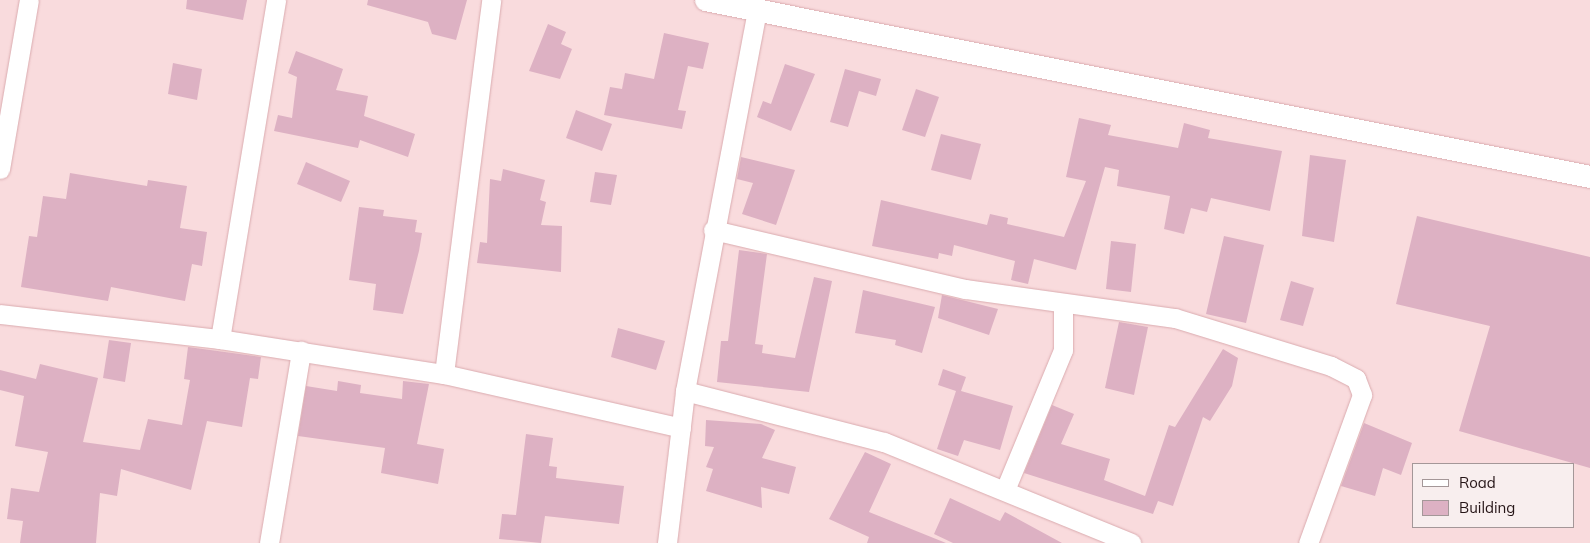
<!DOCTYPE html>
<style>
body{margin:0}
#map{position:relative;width:1590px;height:543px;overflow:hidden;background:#f9dbdd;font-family:Mulish,sans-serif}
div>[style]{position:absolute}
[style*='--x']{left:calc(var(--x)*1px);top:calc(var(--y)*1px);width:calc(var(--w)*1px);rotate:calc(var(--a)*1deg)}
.building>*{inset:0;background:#ddb1c3}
.roads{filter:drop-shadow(0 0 1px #daabaf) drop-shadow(0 0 1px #daabaf)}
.minor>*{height:19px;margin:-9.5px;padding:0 9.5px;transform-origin:9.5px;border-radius:9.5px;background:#fff}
.tertiary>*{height:22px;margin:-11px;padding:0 11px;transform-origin:11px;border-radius:11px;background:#fff}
span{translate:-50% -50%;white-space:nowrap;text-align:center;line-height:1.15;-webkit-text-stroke:4px #f8eeee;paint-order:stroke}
.legend{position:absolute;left:1412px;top:463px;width:162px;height:65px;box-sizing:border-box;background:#f8eeee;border:1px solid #a49798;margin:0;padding:6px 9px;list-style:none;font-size:15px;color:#261517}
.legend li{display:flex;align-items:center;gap:10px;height:25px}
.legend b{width:25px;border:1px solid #a49798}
</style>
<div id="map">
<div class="building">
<i style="clip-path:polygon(187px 0,247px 0,243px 20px,186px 9px)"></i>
<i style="clip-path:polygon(368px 0,467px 0,456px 40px,432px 34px,428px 22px,367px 5px)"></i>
<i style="clip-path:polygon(548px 24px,566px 32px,561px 44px,572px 49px,560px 79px,529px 71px)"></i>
<i style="clip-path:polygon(664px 33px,709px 43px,703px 69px,688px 66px,678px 110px,686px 111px,682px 129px,604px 115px,610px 87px,622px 89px,625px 73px,654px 79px)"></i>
<i style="clip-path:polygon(296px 51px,343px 69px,336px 90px,368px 96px,364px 116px,415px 134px,408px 157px,360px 140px,358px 148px,274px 131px,278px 115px,292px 118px,297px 77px,288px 73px)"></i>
<i style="clip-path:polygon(173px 63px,202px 69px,197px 100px,168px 94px)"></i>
<i style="clip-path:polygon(785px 64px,815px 74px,791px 131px,757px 117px,763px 101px,771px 104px)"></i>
<i style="clip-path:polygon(845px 69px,881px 79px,876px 96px,859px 91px,848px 127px,830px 122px)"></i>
<i style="clip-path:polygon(916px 89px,939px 97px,925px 137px,902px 130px)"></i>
<i style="clip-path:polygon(576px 110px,612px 124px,602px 151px,566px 138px)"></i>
<i style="clip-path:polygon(1079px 118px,1111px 125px,1108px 135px,1178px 148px,1184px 123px,1210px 130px,1208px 138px,1282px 151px,1270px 211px,1211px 198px,1207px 212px,1191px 208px,1184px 234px,1164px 229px,1170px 196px,1117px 186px,1119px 170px,1105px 167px,1076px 270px,1034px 259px,1028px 284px,1011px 280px,1015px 261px,954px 245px,952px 256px,939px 253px,938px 259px,872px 246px,881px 200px,987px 225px,990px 214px,1008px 218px,1007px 224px,1064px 237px,1086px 181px,1066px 177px)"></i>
<i style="clip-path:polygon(941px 134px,981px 144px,971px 180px,931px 170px)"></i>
<i style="clip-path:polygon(1310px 155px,1346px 160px,1334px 242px,1302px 236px)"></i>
<i style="clip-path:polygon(741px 157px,795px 170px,776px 225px,742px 214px,753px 183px,737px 179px)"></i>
<i style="clip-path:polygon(306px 162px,350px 181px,341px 202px,297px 184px)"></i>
<i style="clip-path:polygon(503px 169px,545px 180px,540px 200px,546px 202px,541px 225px,562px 226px,561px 272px,477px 263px,480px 242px,487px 243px,490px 179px,501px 181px)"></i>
<i style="clip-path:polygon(595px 172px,617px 175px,611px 205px,590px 202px)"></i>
<i style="clip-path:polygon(70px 173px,147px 186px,148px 180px,187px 186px,180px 228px,207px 232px,202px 266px,192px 264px,185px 301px,111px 287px,108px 301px,21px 287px,29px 236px,37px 237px,43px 196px,66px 199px)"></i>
<i style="clip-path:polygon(359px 207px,384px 210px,383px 216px,417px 220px,415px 232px,422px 233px,419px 251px,403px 314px,373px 310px,376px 284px,349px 280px)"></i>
<i style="clip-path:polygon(1417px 216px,1590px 257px,1590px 468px,1459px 431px,1490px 326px,1396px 304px)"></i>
<i style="clip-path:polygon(1224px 236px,1264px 245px,1246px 323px,1206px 314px)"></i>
<i style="clip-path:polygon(1111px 241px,1136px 244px,1131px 292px,1106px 289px)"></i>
<i style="clip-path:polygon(739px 250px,767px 254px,755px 344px,763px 345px,762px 353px,795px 358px,814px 277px,832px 281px,809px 392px,717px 382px,721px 341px,728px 341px)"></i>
<i style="clip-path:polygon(1291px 281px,1314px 288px,1303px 326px,1280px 320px)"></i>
<i style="clip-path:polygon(863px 290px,935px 307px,922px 353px,895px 345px,896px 340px,855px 333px)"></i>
<i style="clip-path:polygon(942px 295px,998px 309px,989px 335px,938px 318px)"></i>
<i style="clip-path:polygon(1119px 322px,1148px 327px,1134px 395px,1105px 388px)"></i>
<i style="clip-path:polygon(618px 328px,665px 341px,656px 370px,611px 357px)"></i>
<i style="clip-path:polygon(109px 340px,131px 343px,125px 382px,103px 378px)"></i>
<i style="clip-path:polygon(188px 347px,261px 357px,258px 379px,250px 378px,242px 427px,207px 421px,191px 490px,121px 469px,117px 496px,100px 493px,96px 543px,20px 543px,23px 521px,7px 519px,11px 488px,39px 492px,48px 452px,15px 446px,24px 396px,0 390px,0 370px,36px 379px,40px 364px,98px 378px,83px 442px,140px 450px,148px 419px,182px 425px,190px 380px,184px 379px)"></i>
<i style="clip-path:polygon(1223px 349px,1238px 358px,1232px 386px,1210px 421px,1203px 417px,1173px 506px,1158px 501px,1153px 514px,1024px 473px,1052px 405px,1074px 414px,1061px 444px,1110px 459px,1104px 480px,1145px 496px,1169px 425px,1175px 427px)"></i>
<i style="clip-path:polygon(943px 369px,966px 377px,961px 391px,1013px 406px,1000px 450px,964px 440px,958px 456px,937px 449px,956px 391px,938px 385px)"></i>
<i style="clip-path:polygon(338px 381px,361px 385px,360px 393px,402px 399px,403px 381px,429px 384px,417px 444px,444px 449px,438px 484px,381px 473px,385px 448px,298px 436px,306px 386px,337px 391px)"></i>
<i style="clip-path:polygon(706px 420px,761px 424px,775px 430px,762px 458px,796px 467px,789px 494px,761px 487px,762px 508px,706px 491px,713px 469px,706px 467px,714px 447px,705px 446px)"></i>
<i style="clip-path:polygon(1364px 423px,1412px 443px,1401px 475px,1383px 468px,1375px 496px,1341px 486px)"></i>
<i style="clip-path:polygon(526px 434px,553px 438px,549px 466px,557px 467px,556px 478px,624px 486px,619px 524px,545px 516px,541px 543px,499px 539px,502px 514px,516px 515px)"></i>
<i style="clip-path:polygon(865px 452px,891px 464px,869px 512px,946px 543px,867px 543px,869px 537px,829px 519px)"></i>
<i style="clip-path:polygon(950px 498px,1000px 521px,1005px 512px,1062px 543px,953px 543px,934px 534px)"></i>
</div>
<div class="roads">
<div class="minor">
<i style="--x:0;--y:169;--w:171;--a:-80.3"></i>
<i style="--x:713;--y:230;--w:259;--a:13.2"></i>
<i style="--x:965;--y:289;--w:212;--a:7.9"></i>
<i style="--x:1175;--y:318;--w:163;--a:17.1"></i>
<i style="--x:1331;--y:366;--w:28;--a:27"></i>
<i style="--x:1356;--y:379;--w:17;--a:69"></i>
<i style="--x:1362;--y:395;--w:158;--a:110"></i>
<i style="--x:0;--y:314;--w:221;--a:6.5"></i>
<i style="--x:220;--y:339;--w:227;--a:8.9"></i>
<i style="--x:444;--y:374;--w:243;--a:12.8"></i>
<i style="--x:220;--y:339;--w:344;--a:-80.6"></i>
<i style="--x:444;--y:374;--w:377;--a:-82.8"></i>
<i style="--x:685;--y:391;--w:205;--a:14.4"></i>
<i style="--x:884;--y:442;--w:267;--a:22.2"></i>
<i style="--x:1005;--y:490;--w:152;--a:-67.5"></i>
<i style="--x:1063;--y:350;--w:45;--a:-90"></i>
<i style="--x:269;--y:543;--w:195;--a:-80.5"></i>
<i style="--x:667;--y:543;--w:153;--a:-83.2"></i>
<i style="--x:685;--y:391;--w:387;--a:-79.3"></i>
</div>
<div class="tertiary">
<i style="--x:706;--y:0;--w:902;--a:11.32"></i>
</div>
</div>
<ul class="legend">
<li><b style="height:6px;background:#fff"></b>Road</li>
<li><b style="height:14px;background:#ddb1c3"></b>Building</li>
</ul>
</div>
